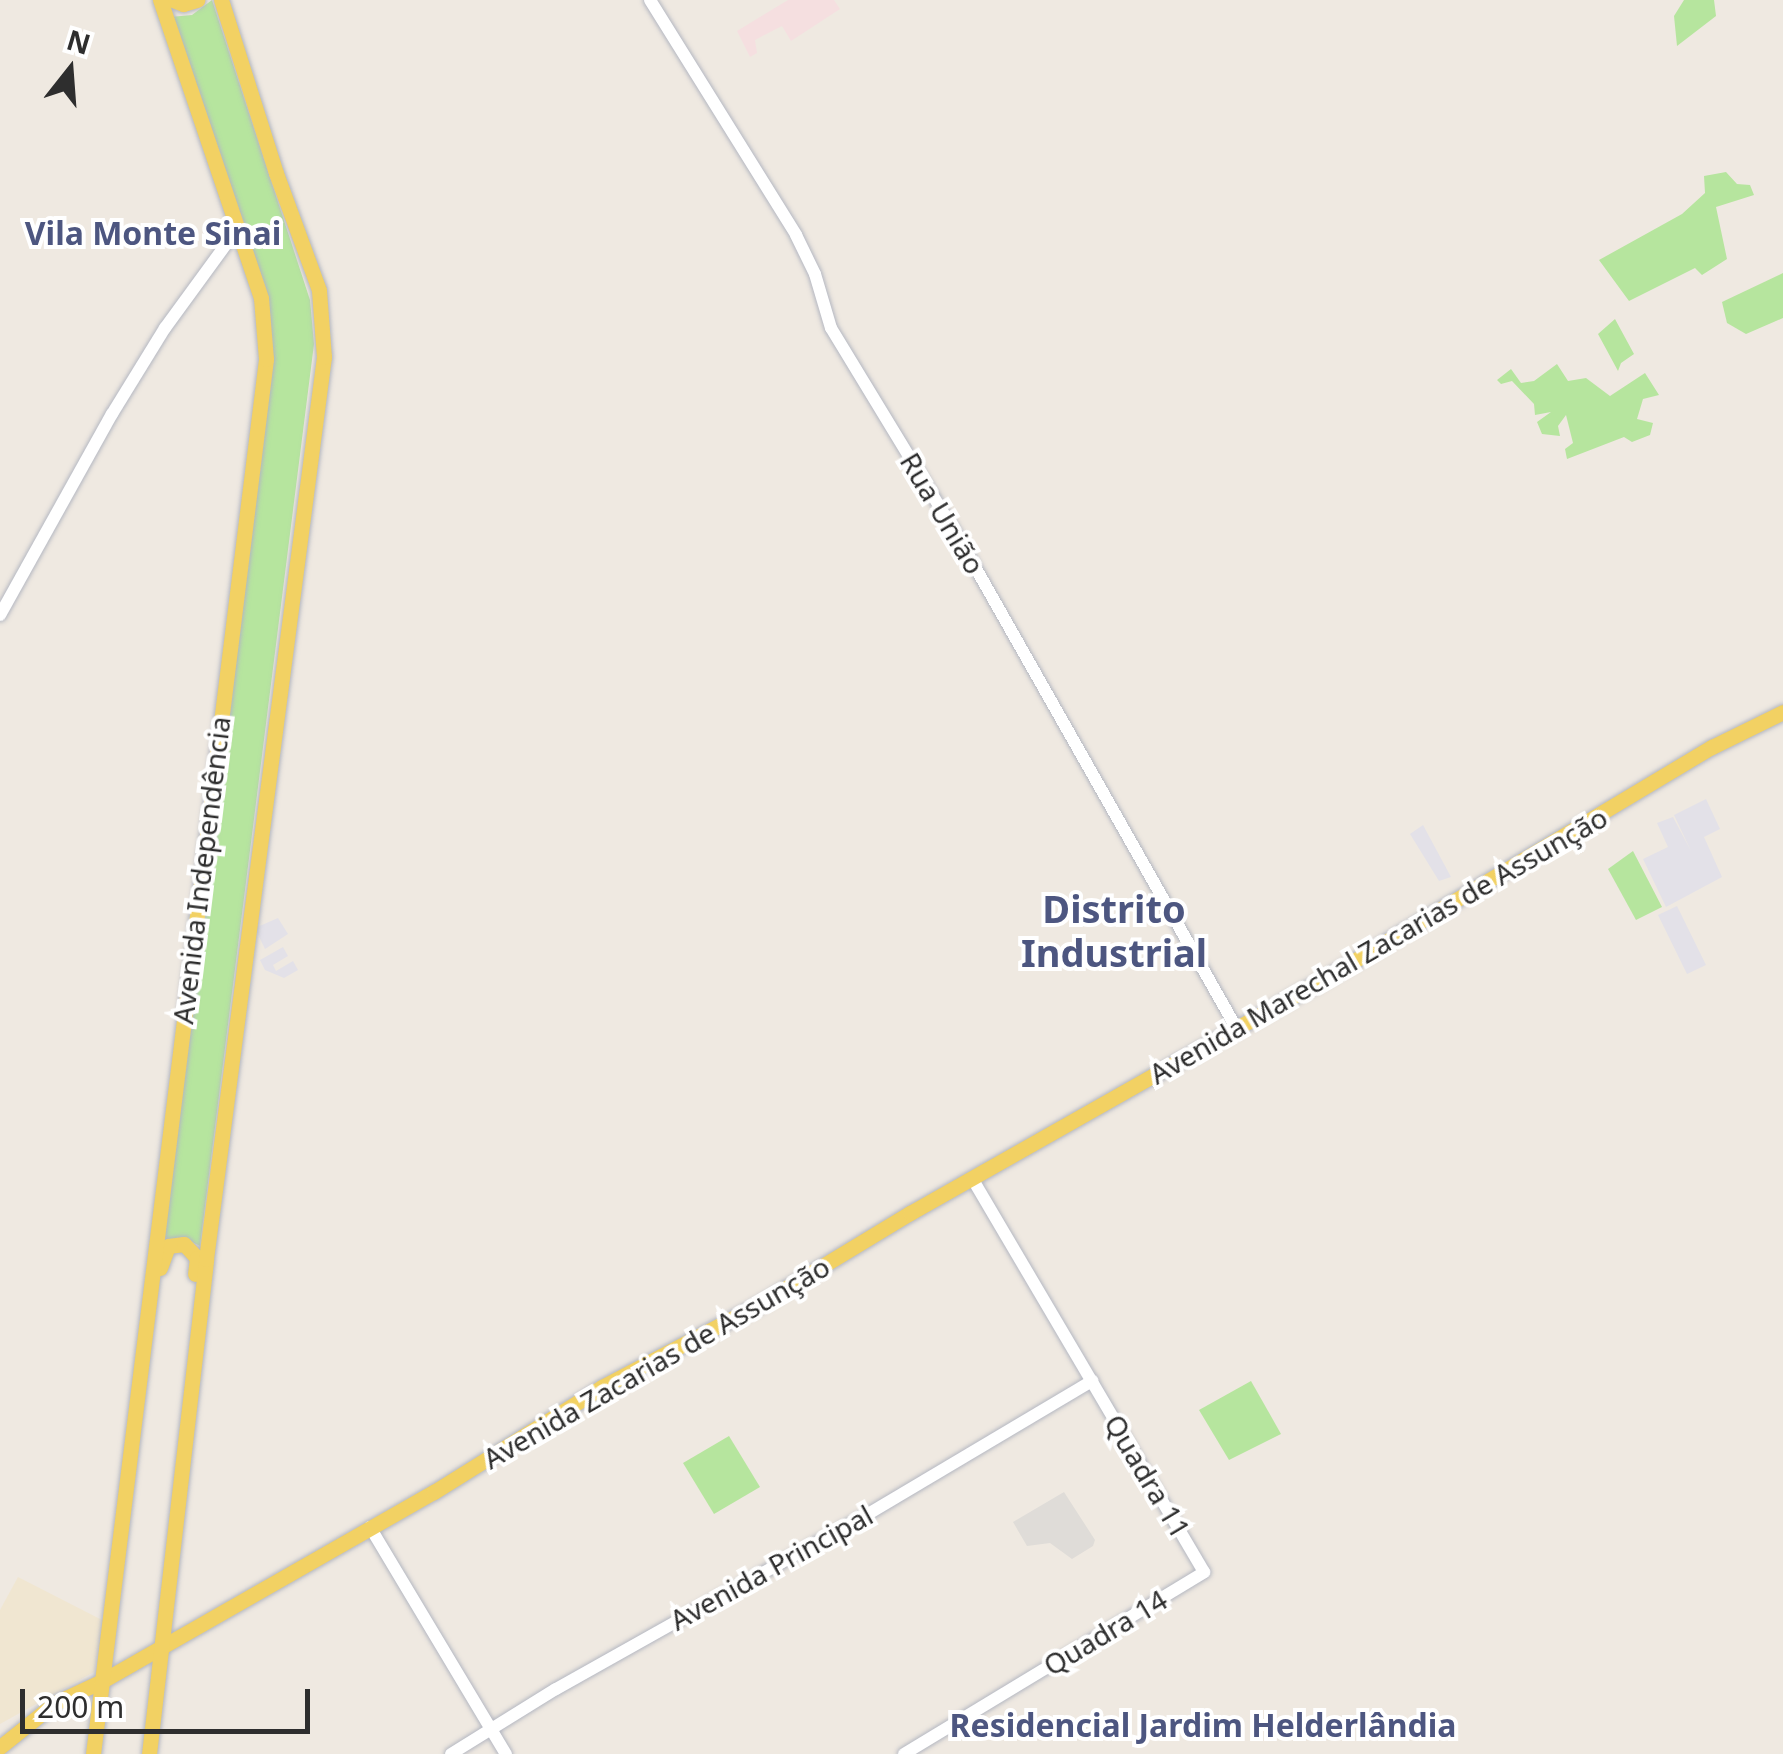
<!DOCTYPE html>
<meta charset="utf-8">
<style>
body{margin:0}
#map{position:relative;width:1783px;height:1754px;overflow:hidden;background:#efe9e1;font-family:"Noto Sans",sans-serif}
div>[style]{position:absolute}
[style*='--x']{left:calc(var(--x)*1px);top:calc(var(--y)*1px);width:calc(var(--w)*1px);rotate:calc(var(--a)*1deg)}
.industrial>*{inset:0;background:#e3e1e8}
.education>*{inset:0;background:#f0e6d1}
.medical>*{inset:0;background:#f5dfe0}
.green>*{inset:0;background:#b6e59e}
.plaza>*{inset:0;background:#dfdcd8}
.roads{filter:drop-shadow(0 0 2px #b4b7c1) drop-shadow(0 0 2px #b4b7c1)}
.minor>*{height:12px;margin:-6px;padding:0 6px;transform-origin:6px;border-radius:6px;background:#fff}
.major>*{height:15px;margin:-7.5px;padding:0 7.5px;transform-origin:7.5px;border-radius:7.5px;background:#f2d163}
span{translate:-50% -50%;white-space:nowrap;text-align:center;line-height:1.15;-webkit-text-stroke:8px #fff;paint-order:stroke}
.street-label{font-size:28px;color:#2e2e2e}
.quarter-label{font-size:32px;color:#4d5680;font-weight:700}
.district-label{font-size:38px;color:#4d5680;font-weight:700}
.north{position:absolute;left:20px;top:20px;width:100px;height:100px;-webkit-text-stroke:8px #fff;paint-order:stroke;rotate:17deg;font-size:28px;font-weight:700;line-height:40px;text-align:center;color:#2e2e2e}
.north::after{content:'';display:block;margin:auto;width:35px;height:45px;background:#2e2e2e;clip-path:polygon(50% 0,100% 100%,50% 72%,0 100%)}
.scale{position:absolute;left:20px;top:1689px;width:290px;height:45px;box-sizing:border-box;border:5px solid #2e2e2e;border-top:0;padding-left:12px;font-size:30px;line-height:35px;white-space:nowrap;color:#2e2e2e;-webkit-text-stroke:8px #fff;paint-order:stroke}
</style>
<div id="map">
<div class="industrial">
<i style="clip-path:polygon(1706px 799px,1720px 829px,1704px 837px,1722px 877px,1666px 907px,1643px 859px,1668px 847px,1657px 823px,1673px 817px,1691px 851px,1674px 815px)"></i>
<i style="clip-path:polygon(1423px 825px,1451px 877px,1439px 881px,1410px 834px)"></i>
<i style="clip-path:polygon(1677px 906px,1706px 965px,1687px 974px,1658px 915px)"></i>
<i style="clip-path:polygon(278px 918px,288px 934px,265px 949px,255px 928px)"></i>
<i style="clip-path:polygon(283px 947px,288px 956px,273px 965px,276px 971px,293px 961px,298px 970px,284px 978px,265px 970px,260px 960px)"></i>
</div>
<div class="education">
<i style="clip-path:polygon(18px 1577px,104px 1621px,94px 1672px,0 1724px,0 1610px)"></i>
</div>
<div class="medical">
<i style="clip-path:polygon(788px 0,834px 0,840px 9px,791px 41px,782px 26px,755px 40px,757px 53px,750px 57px,737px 31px)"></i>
</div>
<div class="green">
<i style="clip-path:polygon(212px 0,310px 300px,314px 344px,200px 1246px,184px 1238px,160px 1240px,269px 330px,170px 17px,192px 15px)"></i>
<i style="clip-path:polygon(1684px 0,1714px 0,1716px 16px,1677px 46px,1674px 16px)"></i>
<i style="clip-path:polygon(1726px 172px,1737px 184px,1750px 185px,1754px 195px,1716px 207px,1727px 259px,1702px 275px,1695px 268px,1629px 301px,1599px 260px,1682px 214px,1705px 193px,1704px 176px)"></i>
<i style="clip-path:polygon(1783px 273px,1783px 318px,1746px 334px,1727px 323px,1722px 302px)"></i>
<i style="clip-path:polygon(1615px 319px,1634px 354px,1621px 363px,1618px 371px,1598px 334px)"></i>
<i style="clip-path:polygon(1557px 364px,1568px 381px,1586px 378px,1610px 396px,1645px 373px,1659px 395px,1643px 399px,1637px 419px,1653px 423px,1650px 435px,1632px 442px,1624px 437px,1567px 459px,1565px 449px,1573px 443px,1566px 415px,1558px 426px,1560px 436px,1542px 434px,1537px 422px,1551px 412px,1535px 415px,1534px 404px,1512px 381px,1501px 384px,1497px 380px,1511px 369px,1521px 383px,1534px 381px)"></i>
<i style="clip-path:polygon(1633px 851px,1662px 907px,1636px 920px,1608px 869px)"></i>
<i style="clip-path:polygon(1251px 1381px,1281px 1434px,1229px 1460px,1199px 1410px)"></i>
<i style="clip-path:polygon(729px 1436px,760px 1487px,714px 1514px,683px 1463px)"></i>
</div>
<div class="plaza">
<i style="clip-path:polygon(1064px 1492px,1095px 1540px,1093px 1546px,1072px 1559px,1050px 1543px,1027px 1546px,1013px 1522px)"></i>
</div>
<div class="roads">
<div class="minor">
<i style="--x:650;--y:0;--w:277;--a:58.1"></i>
<i style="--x:796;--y:235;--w:43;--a:64"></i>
<i style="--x:815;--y:274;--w:56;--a:73.5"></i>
<i style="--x:831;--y:328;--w:242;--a:58.7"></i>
<i style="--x:957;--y:535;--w:568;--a:60.46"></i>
<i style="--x:0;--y:615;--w:230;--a:-60.9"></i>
<i style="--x:112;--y:414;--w:101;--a:-58.4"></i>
<i style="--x:165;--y:328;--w:124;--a:-53.9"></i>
<i style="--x:370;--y:1527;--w:265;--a:59.1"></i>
<i style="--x:451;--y:1754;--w:123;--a:-31.8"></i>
<i style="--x:556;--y:1689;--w:358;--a:-29.3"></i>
<i style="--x:868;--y:1514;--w:261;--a:-30.7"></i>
<i style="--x:904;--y:1754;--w:351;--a:-31.2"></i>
<i style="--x:1204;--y:1572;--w:455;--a:-120.5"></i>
</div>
<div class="major">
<i style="--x:173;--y:0;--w:11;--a:22"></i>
<i style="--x:183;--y:4;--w:15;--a:-16"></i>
<i style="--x:160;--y:1268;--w:23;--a:-70"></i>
<i style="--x:168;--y:1246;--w:16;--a:-7"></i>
<i style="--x:184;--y:1244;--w:19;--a:47"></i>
<i style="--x:197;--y:1258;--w:16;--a:97"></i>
<i style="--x:0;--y:1747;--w:70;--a:-38.7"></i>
<i style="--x:55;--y:1703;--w:52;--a:-25.1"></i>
<i style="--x:102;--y:1681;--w:382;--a:-29.7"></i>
<i style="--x:434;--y:1492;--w:198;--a:-32"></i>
<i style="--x:602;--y:1387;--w:176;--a:-27.7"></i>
<i style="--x:758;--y:1305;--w:178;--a:-31.2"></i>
<i style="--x:910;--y:1213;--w:462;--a:-29.5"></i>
<i style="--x:1312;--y:986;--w:466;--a:-30.9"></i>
<i style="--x:1712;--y:747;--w:79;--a:-26.2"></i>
<i style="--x:93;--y:1754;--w:1406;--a:-82.93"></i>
<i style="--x:266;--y:359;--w:61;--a:-94.7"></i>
<i style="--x:261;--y:298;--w:315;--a:-108.7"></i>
<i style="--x:149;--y:1754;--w:498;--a:-83.4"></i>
<i style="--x:206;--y:1259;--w:910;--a:-82.55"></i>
<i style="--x:324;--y:357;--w:67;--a:-94.3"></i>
<i style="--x:319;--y:290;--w:125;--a:-110.2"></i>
<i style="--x:276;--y:173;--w:182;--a:-107.6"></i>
</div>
</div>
<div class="street-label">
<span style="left:943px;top:513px;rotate:59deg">Rua União</span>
<span style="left:201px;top:870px;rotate:-83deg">Avenida Independência</span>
<span style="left:1378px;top:945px;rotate:-30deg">Avenida Marechal Zacarias de Assunção</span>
<span style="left:656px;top:1362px;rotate:-30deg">Avenida Zacarias de Assunção</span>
<span style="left:1148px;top:1476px;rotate:59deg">Quadra 11</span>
<span style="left:771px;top:1567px;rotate:-29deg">Avenida Principal</span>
<span style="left:1105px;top:1632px;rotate:-31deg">Quadra 14</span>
</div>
<div class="quarter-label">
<span style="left:153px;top:233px">Vila Monte Sinai</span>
<span style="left:1203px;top:1725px">Residencial Jardim Helderlândia</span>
</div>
<div class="district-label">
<span style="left:1114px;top:931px">Distrito<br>Industrial</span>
</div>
<div class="north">N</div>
<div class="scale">200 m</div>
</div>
